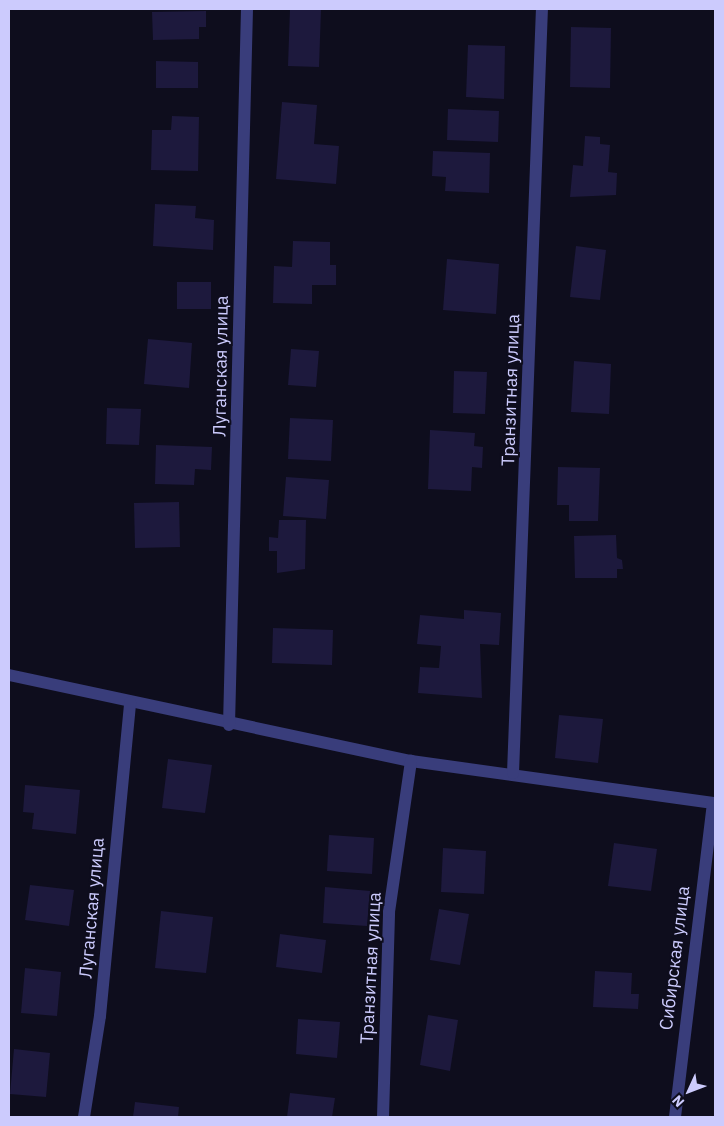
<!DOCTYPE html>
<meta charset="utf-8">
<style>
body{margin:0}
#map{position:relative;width:724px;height:1126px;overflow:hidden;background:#0e0d1d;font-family:"IBM Plex Sans",sans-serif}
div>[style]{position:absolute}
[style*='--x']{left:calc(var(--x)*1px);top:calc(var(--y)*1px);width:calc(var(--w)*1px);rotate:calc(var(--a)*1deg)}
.building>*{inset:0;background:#1d193d}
.minor>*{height:12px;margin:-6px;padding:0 6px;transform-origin:6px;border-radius:6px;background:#393d7b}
span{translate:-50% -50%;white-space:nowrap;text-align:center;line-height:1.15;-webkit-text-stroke:4px #0e0d1d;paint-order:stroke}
.street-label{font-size:18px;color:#cccbfd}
.frame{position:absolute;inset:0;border:10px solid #cccbfd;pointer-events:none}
.north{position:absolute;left:664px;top:1066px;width:50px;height:50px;-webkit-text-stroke:4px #0e0d1d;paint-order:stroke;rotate:227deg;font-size:14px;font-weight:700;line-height:20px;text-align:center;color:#cccbfd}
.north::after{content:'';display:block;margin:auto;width:18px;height:22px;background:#cccbfd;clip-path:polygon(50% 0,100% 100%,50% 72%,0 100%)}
</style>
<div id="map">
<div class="building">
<i style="clip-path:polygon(290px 9px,321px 9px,319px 67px,288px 66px)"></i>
<i style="clip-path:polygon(206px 11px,206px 27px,199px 27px,199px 39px,153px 40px,152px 12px)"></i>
<i style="clip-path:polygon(571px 27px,611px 28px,610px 88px,570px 87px)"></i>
<i style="clip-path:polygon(468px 45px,505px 46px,504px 99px,466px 97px)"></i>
<i style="clip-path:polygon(156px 61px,198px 62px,198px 88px,156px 88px)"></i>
<i style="clip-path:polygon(282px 102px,317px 105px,314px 144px,339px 146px,336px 184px,276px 179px)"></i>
<i style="clip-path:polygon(448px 109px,499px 111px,498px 142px,447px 140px)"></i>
<i style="clip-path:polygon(172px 116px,199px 117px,198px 171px,151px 170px,152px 130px,171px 130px)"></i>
<i style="clip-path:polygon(585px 136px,600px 137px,600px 144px,610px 145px,608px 172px,617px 173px,616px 195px,570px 197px,573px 165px,583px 166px)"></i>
<i style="clip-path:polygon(433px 151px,490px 153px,489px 193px,445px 191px,446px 177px,432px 176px)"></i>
<i style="clip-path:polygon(155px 204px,196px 206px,195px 218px,214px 220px,213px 250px,153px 246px)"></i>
<i style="clip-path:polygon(293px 241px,330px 242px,330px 265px,336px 265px,336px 285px,312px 285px,312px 304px,273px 303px,274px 266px,292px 267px)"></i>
<i style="clip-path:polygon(576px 246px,606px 250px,600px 300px,570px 297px)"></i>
<i style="clip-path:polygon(447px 259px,499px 264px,496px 314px,443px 310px)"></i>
<i style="clip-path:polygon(177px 282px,211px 282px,211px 309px,177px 309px)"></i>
<i style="clip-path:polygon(148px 339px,192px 343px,189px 388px,144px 384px)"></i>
<i style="clip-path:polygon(291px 349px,319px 351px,316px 387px,288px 385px)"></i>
<i style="clip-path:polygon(574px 361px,611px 364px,609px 414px,571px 412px)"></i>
<i style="clip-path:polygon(454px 371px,487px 372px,485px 414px,453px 413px)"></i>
<i style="clip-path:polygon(107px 408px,141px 409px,139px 445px,106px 444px)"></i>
<i style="clip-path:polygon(290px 418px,333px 420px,331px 461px,288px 459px)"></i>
<i style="clip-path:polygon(430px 430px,475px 433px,474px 446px,483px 447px,482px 468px,472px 467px,471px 491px,428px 489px)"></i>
<i style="clip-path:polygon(156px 445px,212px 447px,211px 470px,195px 469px,194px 485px,155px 484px)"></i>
<i style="clip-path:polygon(558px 467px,600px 468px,598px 521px,569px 521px,569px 505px,557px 505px)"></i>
<i style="clip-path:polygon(286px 477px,329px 480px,326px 519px,283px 516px)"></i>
<i style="clip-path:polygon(179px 502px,180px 547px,135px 548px,134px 503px)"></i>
<i style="clip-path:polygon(279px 520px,306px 520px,305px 569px,277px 573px,277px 551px,269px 551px,269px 537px,278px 538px)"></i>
<i style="clip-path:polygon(616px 535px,617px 558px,622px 560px,623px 569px,617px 569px,617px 578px,575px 578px,574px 536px)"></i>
<i style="clip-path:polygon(464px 610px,501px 613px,499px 645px,480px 644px,482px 698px,418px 693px,420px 667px,439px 668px,441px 646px,417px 644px,420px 615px,464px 619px)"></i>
<i style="clip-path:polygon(273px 628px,333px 630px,332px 665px,272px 663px)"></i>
<i style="clip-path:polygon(559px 715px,603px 719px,598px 763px,555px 758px)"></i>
<i style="clip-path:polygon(168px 759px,212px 765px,205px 813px,162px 808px)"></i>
<i style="clip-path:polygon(25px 785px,80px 790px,76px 834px,32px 829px,34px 813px,23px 812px)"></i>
<i style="clip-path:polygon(329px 835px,374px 838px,372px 874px,327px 871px)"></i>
<i style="clip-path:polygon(614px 843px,657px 849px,651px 891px,608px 886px)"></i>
<i style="clip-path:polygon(443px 848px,486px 851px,484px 894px,441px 892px)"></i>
<i style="clip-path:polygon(30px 885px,74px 890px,69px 926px,25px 920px)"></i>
<i style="clip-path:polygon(325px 887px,370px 891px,367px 926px,323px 923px)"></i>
<i style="clip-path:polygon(439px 909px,469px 914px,460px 965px,430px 960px)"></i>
<i style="clip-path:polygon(161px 911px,213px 917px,206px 973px,155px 968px)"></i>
<i style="clip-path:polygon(280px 934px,326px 940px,322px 973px,276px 967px)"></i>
<i style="clip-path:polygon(25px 968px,61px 972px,57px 1016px,21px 1013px)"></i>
<i style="clip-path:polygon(595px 971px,632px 973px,631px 994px,639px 994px,638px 1009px,593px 1007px)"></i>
<i style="clip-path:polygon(428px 1015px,458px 1020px,450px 1071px,420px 1065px)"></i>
<i style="clip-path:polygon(298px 1019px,340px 1022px,337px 1058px,296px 1054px)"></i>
<i style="clip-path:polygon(14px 1049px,50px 1053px,46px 1097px,10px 1094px)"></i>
<i style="clip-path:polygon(290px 1093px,335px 1098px,332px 1117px,287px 1117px)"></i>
<i style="clip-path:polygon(135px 1102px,179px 1107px,178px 1117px,133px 1117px)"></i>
</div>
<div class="minor">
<i style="--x:9;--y:675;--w:411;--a:12.1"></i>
<i style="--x:411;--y:761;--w:307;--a:7.9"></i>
<i style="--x:229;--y:725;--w:716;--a:-88.56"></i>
<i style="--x:513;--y:773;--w:765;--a:-87.83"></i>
<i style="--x:84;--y:1117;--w:102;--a:-81"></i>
<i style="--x:100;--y:1016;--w:315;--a:-84.5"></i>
<i style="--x:383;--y:1117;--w:205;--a:-88.3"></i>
<i style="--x:389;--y:912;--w:153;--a:-81.7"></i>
<i style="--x:675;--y:1117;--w:316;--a:-83.1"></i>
</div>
<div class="street-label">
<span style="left:221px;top:366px;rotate:-89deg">Луганская улица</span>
<span style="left:511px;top:390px;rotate:-88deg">Транзитная улица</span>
<span style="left:92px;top:908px;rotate:-85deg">Луганская улица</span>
<span style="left:675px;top:958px;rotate:-83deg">Сибирская улица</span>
<span style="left:371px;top:968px;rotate:-87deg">Транзитная улица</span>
</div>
<div class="frame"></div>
<div class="north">N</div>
</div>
